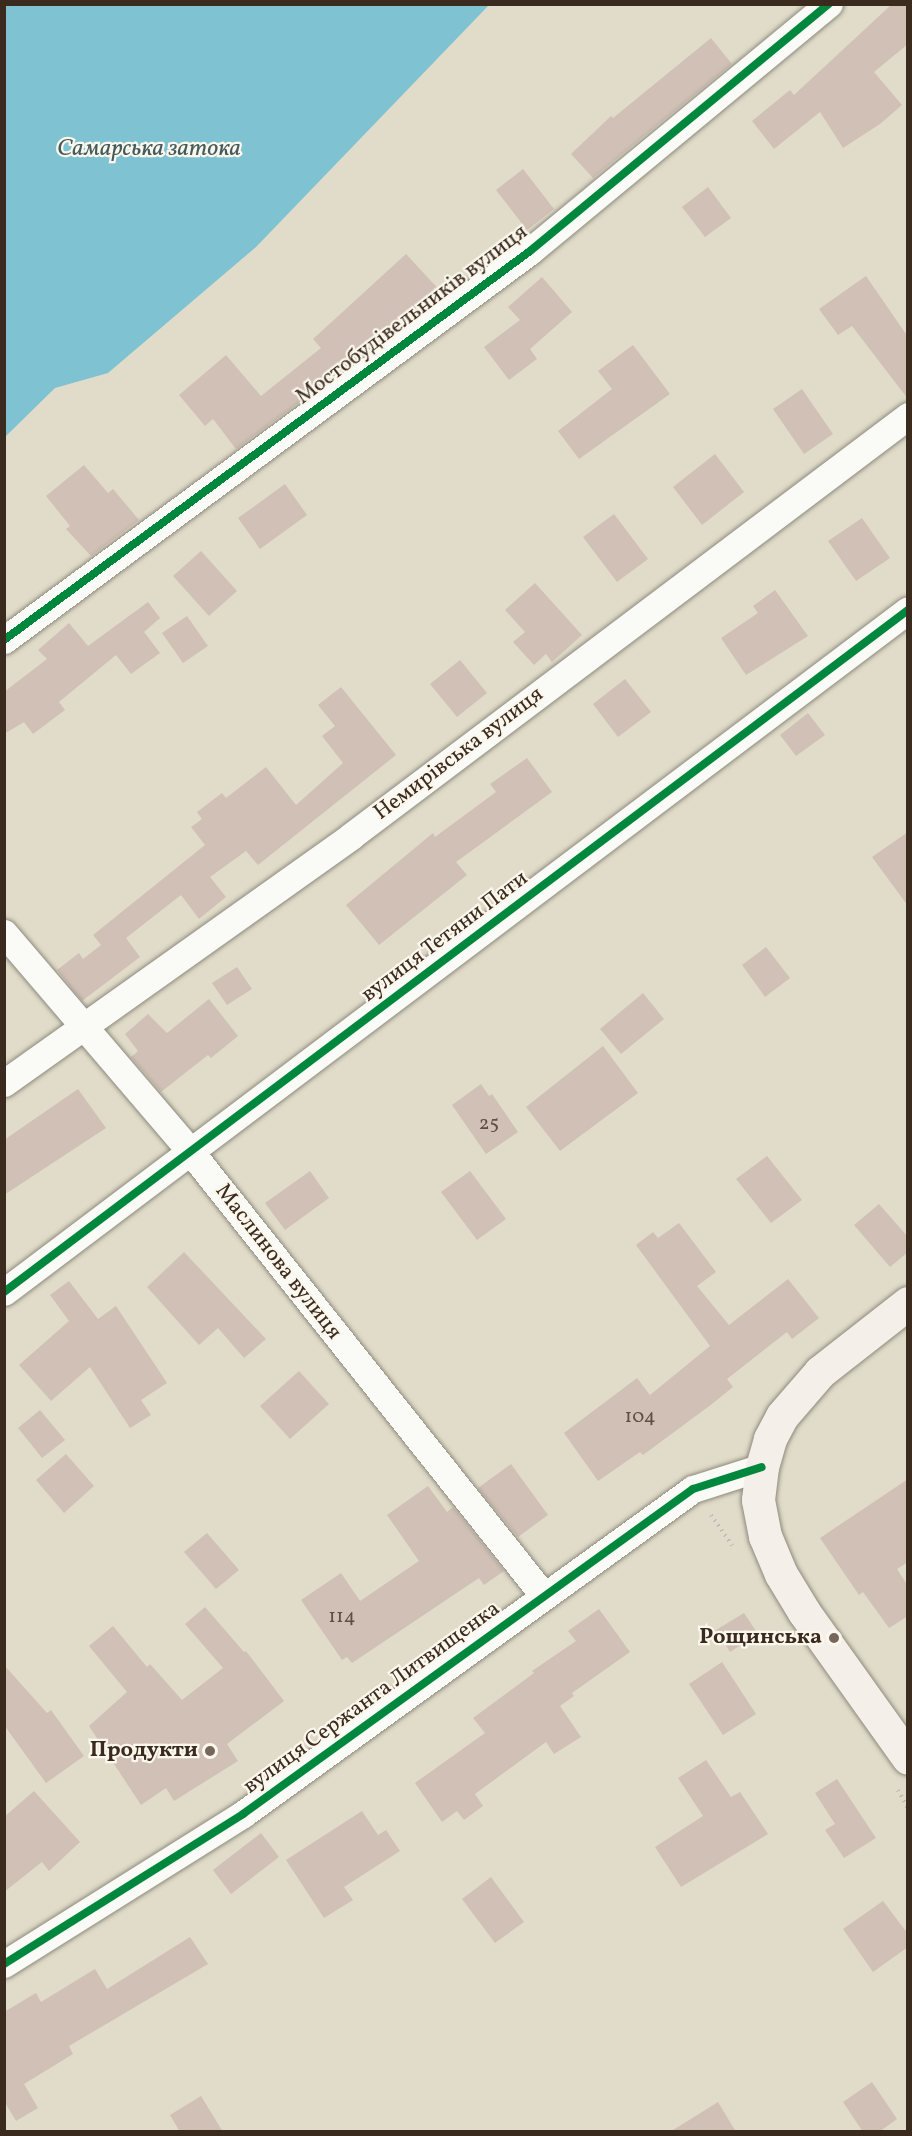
<!DOCTYPE html>
<meta charset="utf-8">
<style>
body{margin:0}
#map{position:relative;width:912px;height:2136px;overflow:hidden;background:#e0dcc9;font-family:Vollkorn,serif}
div>[style]{position:absolute}
[style*='--x']{left:calc(var(--x)*1px);top:calc(var(--y)*1px);width:calc(var(--w)*1px);rotate:calc(var(--a)*1deg)}
.water>*{inset:0;background:#7fc2d1}
.building>*{inset:0;background:#d1c0b6}
.path>*{height:4px;margin-top:-2px;transform-origin:0;background:repeating-linear-gradient(90deg,#bdbbb6 0 1.5px,transparent 0 6px)}
.roads{filter:drop-shadow(0 0 2px #8e8a7e) drop-shadow(0 0 2px #8e8a7e)}
.street>*{height:27px;margin:-13.5px;padding:0 13.5px;transform-origin:13.5px;border-radius:13.5px;background:#fafaf7}
.secondary>*{height:33px;margin:-16.5px;padding:0 16.5px;transform-origin:16.5px;border-radius:16.5px;background:#f4f0e9}
.cycleway>*{height:8px;margin:-4px;padding:0 4px;transform-origin:4px;border-radius:4px;background:#00873e}
.dots>*{width:16px;height:16px;translate:-50% -50%;box-sizing:border-box;border:3px solid #fbf7ec;border-radius:50%}
span{translate:-50% -50%;white-space:nowrap;text-align:center;line-height:1.15;-webkit-text-stroke:4.5px #fbf7ec;paint-order:stroke}
.number-label{font-size:20px;color:#605044}
.number-label span{-webkit-text-stroke-width:0}
.street-label{font-size:22px;color:#3b2a1e}
.poi-label{font-size:22px;color:#3b2a1e;font-weight:700}
.right{translate:-100% -50%;text-align:right}
.water-label{font-size:24px;color:#445b5e;font-style:italic}
.frame{position:absolute;inset:0;border:6px solid #3b2a1e;pointer-events:none}
</style>
<div id="map">
<div class="water">
<i style="clip-path:polygon(5px 4px,489px 4px,489px 5px,256px 247px,108px 373px,55px 388px,5px 437px)"></i>
</div>
<div class="building">
<i style="clip-path:polygon(892px 4px,908px 4px,908px 44px,874px 72px,902px 105px,880px 124px,843px 148px,820px 112px,774px 149px,752px 121px,790px 90px,794px 95px)"></i>
<i style="clip-path:polygon(711px 38px,732px 64px,593px 178px,571px 154px,611px 116px,613px 118px)"></i>
<i style="clip-path:polygon(523px 169px,554px 209px,527px 230px,496px 190px)"></i>
<i style="clip-path:polygon(708px 187px,731px 218px,705px 237px,682px 207px)"></i>
<i style="clip-path:polygon(406px 254px,444px 295px,236px 449px,213px 419px,205px 426px,179px 395px,226px 355px,261px 396px,321px 348px,313px 339px)"></i>
<i style="clip-path:polygon(866px 276px,908px 337px,908px 399px,852px 326px,838px 335px,819px 309px)"></i>
<i style="clip-path:polygon(542px 277px,572px 312px,530px 349px,537px 359px,509px 380px,484px 347px,520px 320px,508px 307px)"></i>
<i style="clip-path:polygon(633px 345px,670px 394px,579px 459px,558px 431px,612px 389px,598px 371px)"></i>
<i style="clip-path:polygon(802px 389px,833px 434px,804px 454px,773px 409px)"></i>
<i style="clip-path:polygon(715px 454px,744px 492px,702px 525px,673px 487px)"></i>
<i style="clip-path:polygon(84px 465px,108px 493px,113px 489px,139px 520px,91px 556px,66px 529px,70px 526px,46px 496px)"></i>
<i style="clip-path:polygon(285px 484px,307px 515px,260px 549px,238px 518px)"></i>
<i style="clip-path:polygon(614px 514px,648px 559px,617px 582px,583px 537px)"></i>
<i style="clip-path:polygon(862px 518px,890px 558px,856px 581px,828px 541px)"></i>
<i style="clip-path:polygon(201px 551px,237px 591px,209px 616px,173px 576px)"></i>
<i style="clip-path:polygon(535px 583px,582px 635px,552px 662px,546px 654px,534px 665px,513px 642px,525px 632px,505px 610px)"></i>
<i style="clip-path:polygon(775px 590px,808px 636px,746px 675px,721px 638px,758px 613px,753px 606px)"></i>
<i style="clip-path:polygon(148px 602px,160px 618px,144px 632px,160px 653px,131px 674px,116px 655px,59px 702px,65px 710px,33px 734px,24px 722px,4px 734px,4px 692px,47px 659px,38px 650px,69px 623px,88px 646px)"></i>
<i style="clip-path:polygon(187px 616px,208px 646px,183px 663px,162px 633px)"></i>
<i style="clip-path:polygon(460px 660px,487px 693px,457px 717px,430px 684px)"></i>
<i style="clip-path:polygon(625px 679px,651px 712px,618px 737px,593px 704px)"></i>
<i style="clip-path:polygon(341px 687px,396px 755px,258px 865px,246px 851px,210px 877px,226px 897px,199px 919px,181px 895px,126px 938px,140px 957px,82px 1001px,57px 970px,79px 953px,83px 959px,101px 945px,93px 935px,205px 845px,191px 827px,202px 819px,197px 812px,222px 793px,226px 798px,266px 767px,296px 805px,343px 763px,322px 736px,335px 726px,318px 705px)"></i>
<i style="clip-path:polygon(808px 713px,825px 735px,796px 756px,780px 735px)"></i>
<i style="clip-path:polygon(527px 758px,552px 792px,456px 862px,467px 875px,379px 945px,346px 905px,433px 833px,435px 837px,496px 792px,490px 784px)"></i>
<i style="clip-path:polygon(908px 832px,908px 906px,872px 857px)"></i>
<i style="clip-path:polygon(766px 947px,790px 978px,765px 997px,742px 965px)"></i>
<i style="clip-path:polygon(237px 967px,252px 989px,227px 1005px,212px 983px)"></i>
<i style="clip-path:polygon(643px 993px,664px 1019px,621px 1054px,600px 1029px)"></i>
<i style="clip-path:polygon(209px 999px,238px 1036px,211px 1058px,208px 1055px,161px 1092px,131px 1057px,138px 1051px,125px 1034px,148px 1014px,167px 1033px)"></i>
<i style="clip-path:polygon(603px 1046px,638px 1093px,560px 1151px,526px 1107px)"></i>
<i style="clip-path:polygon(481px 1084px,489px 1096px,492px 1094px,518px 1132px,486px 1154px,452px 1105px)"></i>
<i style="clip-path:polygon(78px 1089px,106px 1128px,4px 1195px,4px 1140px)"></i>
<i style="clip-path:polygon(767px 1156px,802px 1200px,771px 1223px,736px 1179px)"></i>
<i style="clip-path:polygon(310px 1171px,329px 1198px,285px 1230px,265px 1203px)"></i>
<i style="clip-path:polygon(470px 1171px,506px 1219px,477px 1240px,441px 1192px)"></i>
<i style="clip-path:polygon(879px 1204px,908px 1237px,908px 1252px,890px 1267px,854px 1225px)"></i>
<i style="clip-path:polygon(679px 1223px,716px 1272px,697px 1286px,729px 1325px,788px 1279px,819px 1318px,792px 1339px,787px 1332px,727px 1379px,733px 1387px,712px 1404px,643px 1455px,640px 1452px,598px 1481px,564px 1433px,637px 1378px,650px 1395px,710px 1346px,636px 1245px,653px 1232px,658px 1238px)"></i>
<i style="clip-path:polygon(184px 1252px,266px 1339px,244px 1358px,218px 1328px,199px 1345px,147px 1287px)"></i>
<i style="clip-path:polygon(69px 1281px,98px 1319px,116px 1306px,167px 1383px,141px 1400px,151px 1415px,130px 1428px,90px 1367px,51px 1401px,19px 1365px,69px 1321px,50px 1295px)"></i>
<i style="clip-path:polygon(299px 1371px,329px 1404px,290px 1439px,260px 1406px)"></i>
<i style="clip-path:polygon(40px 1410px,65px 1440px,42px 1458px,18px 1428px)"></i>
<i style="clip-path:polygon(66px 1454px,94px 1486px,64px 1513px,36px 1480px)"></i>
<i style="clip-path:polygon(511px 1464px,548px 1515px,518px 1537px,478px 1488px)"></i>
<i style="clip-path:polygon(908px 1479px,908px 1562px,897px 1569px,908px 1586px,908px 1616px,889px 1628px,863px 1592px,859px 1595px,820px 1538px)"></i>
<i style="clip-path:polygon(428px 1486px,447px 1512px,453px 1507px,504px 1571px,484px 1585px,479px 1578px,352px 1663px,347px 1657px,342px 1660px,301px 1600px,341px 1573px,360px 1601px,419px 1561px,387px 1515px)"></i>
<i style="clip-path:polygon(207px 1533px,239px 1570px,216px 1589px,184px 1552px)"></i>
<i style="clip-path:polygon(205px 1607px,244px 1652px,246px 1651px,284px 1701px,227px 1744px,238px 1761px,174px 1801px,166px 1788px,141px 1805px,89px 1726px,127px 1692px,89px 1646px,113px 1626px,147px 1667px,150px 1664px,182px 1700px,223px 1668px,185px 1624px)"></i>
<i style="clip-path:polygon(599px 1609px,630px 1652px,572px 1693px,574px 1696px,560px 1706px,581px 1737px,554px 1754px,546px 1742px,475px 1794px,483px 1806px,464px 1820px,457px 1811px,442px 1822px,415px 1783px,485px 1733px,473px 1718px,534px 1673px,532px 1671px,576px 1641px,568px 1631px)"></i>
<i style="clip-path:polygon(744px 1613px,758px 1634px,730px 1652px,716px 1630px)"></i>
<i style="clip-path:polygon(722px 1662px,756px 1714px,723px 1735px,689px 1684px)"></i>
<i style="clip-path:polygon(4px 1665px,47px 1713px,51px 1710px,84px 1756px,46px 1783px,4px 1725px)"></i>
<i style="clip-path:polygon(706px 1760px,731px 1797px,740px 1792px,768px 1834px,681px 1887px,655px 1847px,703px 1816px,678px 1778px)"></i>
<i style="clip-path:polygon(837px 1779px,876px 1838px,844px 1858px,825px 1830px,835px 1824px,815px 1793px)"></i>
<i style="clip-path:polygon(34px 1791px,80px 1842px,49px 1871px,42px 1862px,4px 1892px,4px 1817px)"></i>
<i style="clip-path:polygon(362px 1811px,378px 1835px,386px 1830px,400px 1851px,344px 1887px,353px 1900px,324px 1918px,286px 1860px)"></i>
<i style="clip-path:polygon(261px 1833px,279px 1857px,231px 1894px,213px 1870px)"></i>
<i style="clip-path:polygon(491px 1877px,524px 1922px,495px 1943px,462px 1899px)"></i>
<i style="clip-path:polygon(883px 1901px,908px 1934px,908px 1947px,873px 1972px,843px 1929px)"></i>
<i style="clip-path:polygon(190px 1937px,208px 1964px,69px 2046px,73px 2054px,24px 2084px,38px 2108px,16px 2121px,4px 2101px,4px 2012px,36px 1993px,41px 2002px,95px 1969px,107px 1989px)"></i>
<i style="clip-path:polygon(872px 2082px,897px 2119px,879px 2132px,863px 2132px,843px 2102px)"></i>
<i style="clip-path:polygon(201px 2096px,223px 2132px,180px 2132px,170px 2115px)"></i>
<i style="clip-path:polygon(718px 2102px,736px 2132px,670px 2132px)"></i>
</div>
<div class="path">
<i style="--x:711;--y:1515;--w:37;--a:55"></i>
<i style="--x:898;--y:1790;--w:21;--a:62"></i>
</div>
<div class="roads">
<div class="street">
<i style="--x:4;--y:640;--w:654;--a:-36.48"></i>
<i style="--x:530;--y:251;--w:388;--a:-39.6"></i>
<i style="--x:4;--y:933;--w:287;--a:49.5"></i>
<i style="--x:190;--y:1151;--w:569;--a:51.5"></i>
<i style="--x:4;--y:1083;--w:426;--a:-35.4"></i>
<i style="--x:351;--y:836;--w:698;--a:-37.02"></i>
<i style="--x:4;--y:1292;--w:1132;--a:-37.03"></i>
<i style="--x:4;--y:1964;--w:282;--a:-32.1"></i>
<i style="--x:243;--y:1814;--w:555;--a:-35.84"></i>
<i style="--x:693;--y:1489;--w:72;--a:-17.7"></i>
</div>
<div class="secondary">
<i style="--x:908;--y:1303;--w:112;--a:141.9"></i>
<i style="--x:820;--y:1372;--w:58;--a:130.8"></i>
<i style="--x:782;--y:1416;--w:26;--a:118"></i>
<i style="--x:770;--y:1439;--w:29;--a:106"></i>
<i style="--x:762;--y:1467;--w:33;--a:97"></i>
<i style="--x:758;--y:1500;--w:37;--a:79"></i>
<i style="--x:765;--y:1536;--w:41;--a:67.2"></i>
<i style="--x:781;--y:1574;--w:44;--a:58.8"></i>
<i style="--x:804;--y:1612;--w:179;--a:54.5"></i>
</div>
</div>
<div class="cycleway">
<i style="--x:4;--y:640;--w:654;--a:-36.48"></i>
<i style="--x:530;--y:251;--w:388;--a:-39.6"></i>
<i style="--x:4;--y:1292;--w:1132;--a:-37.03"></i>
<i style="--x:4;--y:1964;--w:282;--a:-32.1"></i>
<i style="--x:243;--y:1814;--w:555;--a:-35.84"></i>
<i style="--x:693;--y:1489;--w:72;--a:-17.7"></i>
</div>
<div class="dots">
<i style="left:834px;top:1638px;background:#75685a"></i>
<i style="left:210px;top:1751px;background:#75685a"></i>
</div>
<div class="number-label">
<span style="left:489px;top:1124px">25</span>
<span style="left:640px;top:1417px">104</span>
<span style="left:342px;top:1617px">114</span>
</div>
<div class="street-label">
<span style="left:412px;top:315px;rotate:-37deg">Мостобудівельників вулиця</span>
<span style="left:459px;top:754px;rotate:-37deg">Немирівська вулиця</span>
<span style="left:445px;top:937px;rotate:-37deg">вулиця Тетяни Пати</span>
<span style="left:278px;top:1262px;rotate:52deg">Маслинова вулиця</span>
<span style="left:372px;top:1698px;rotate:-36deg">вулиця Сержанта Литвищенка</span>
</div>
<div class="poi-label">
<span class="right" style="left:822px;top:1638px">Рощинська</span>
<span class="right" style="left:198px;top:1751px">Продукти</span>
</div>
<div class="water-label">
<span style="left:149px;top:150px">Самарська затока</span>
</div>
<div class="frame"></div>
</div>
